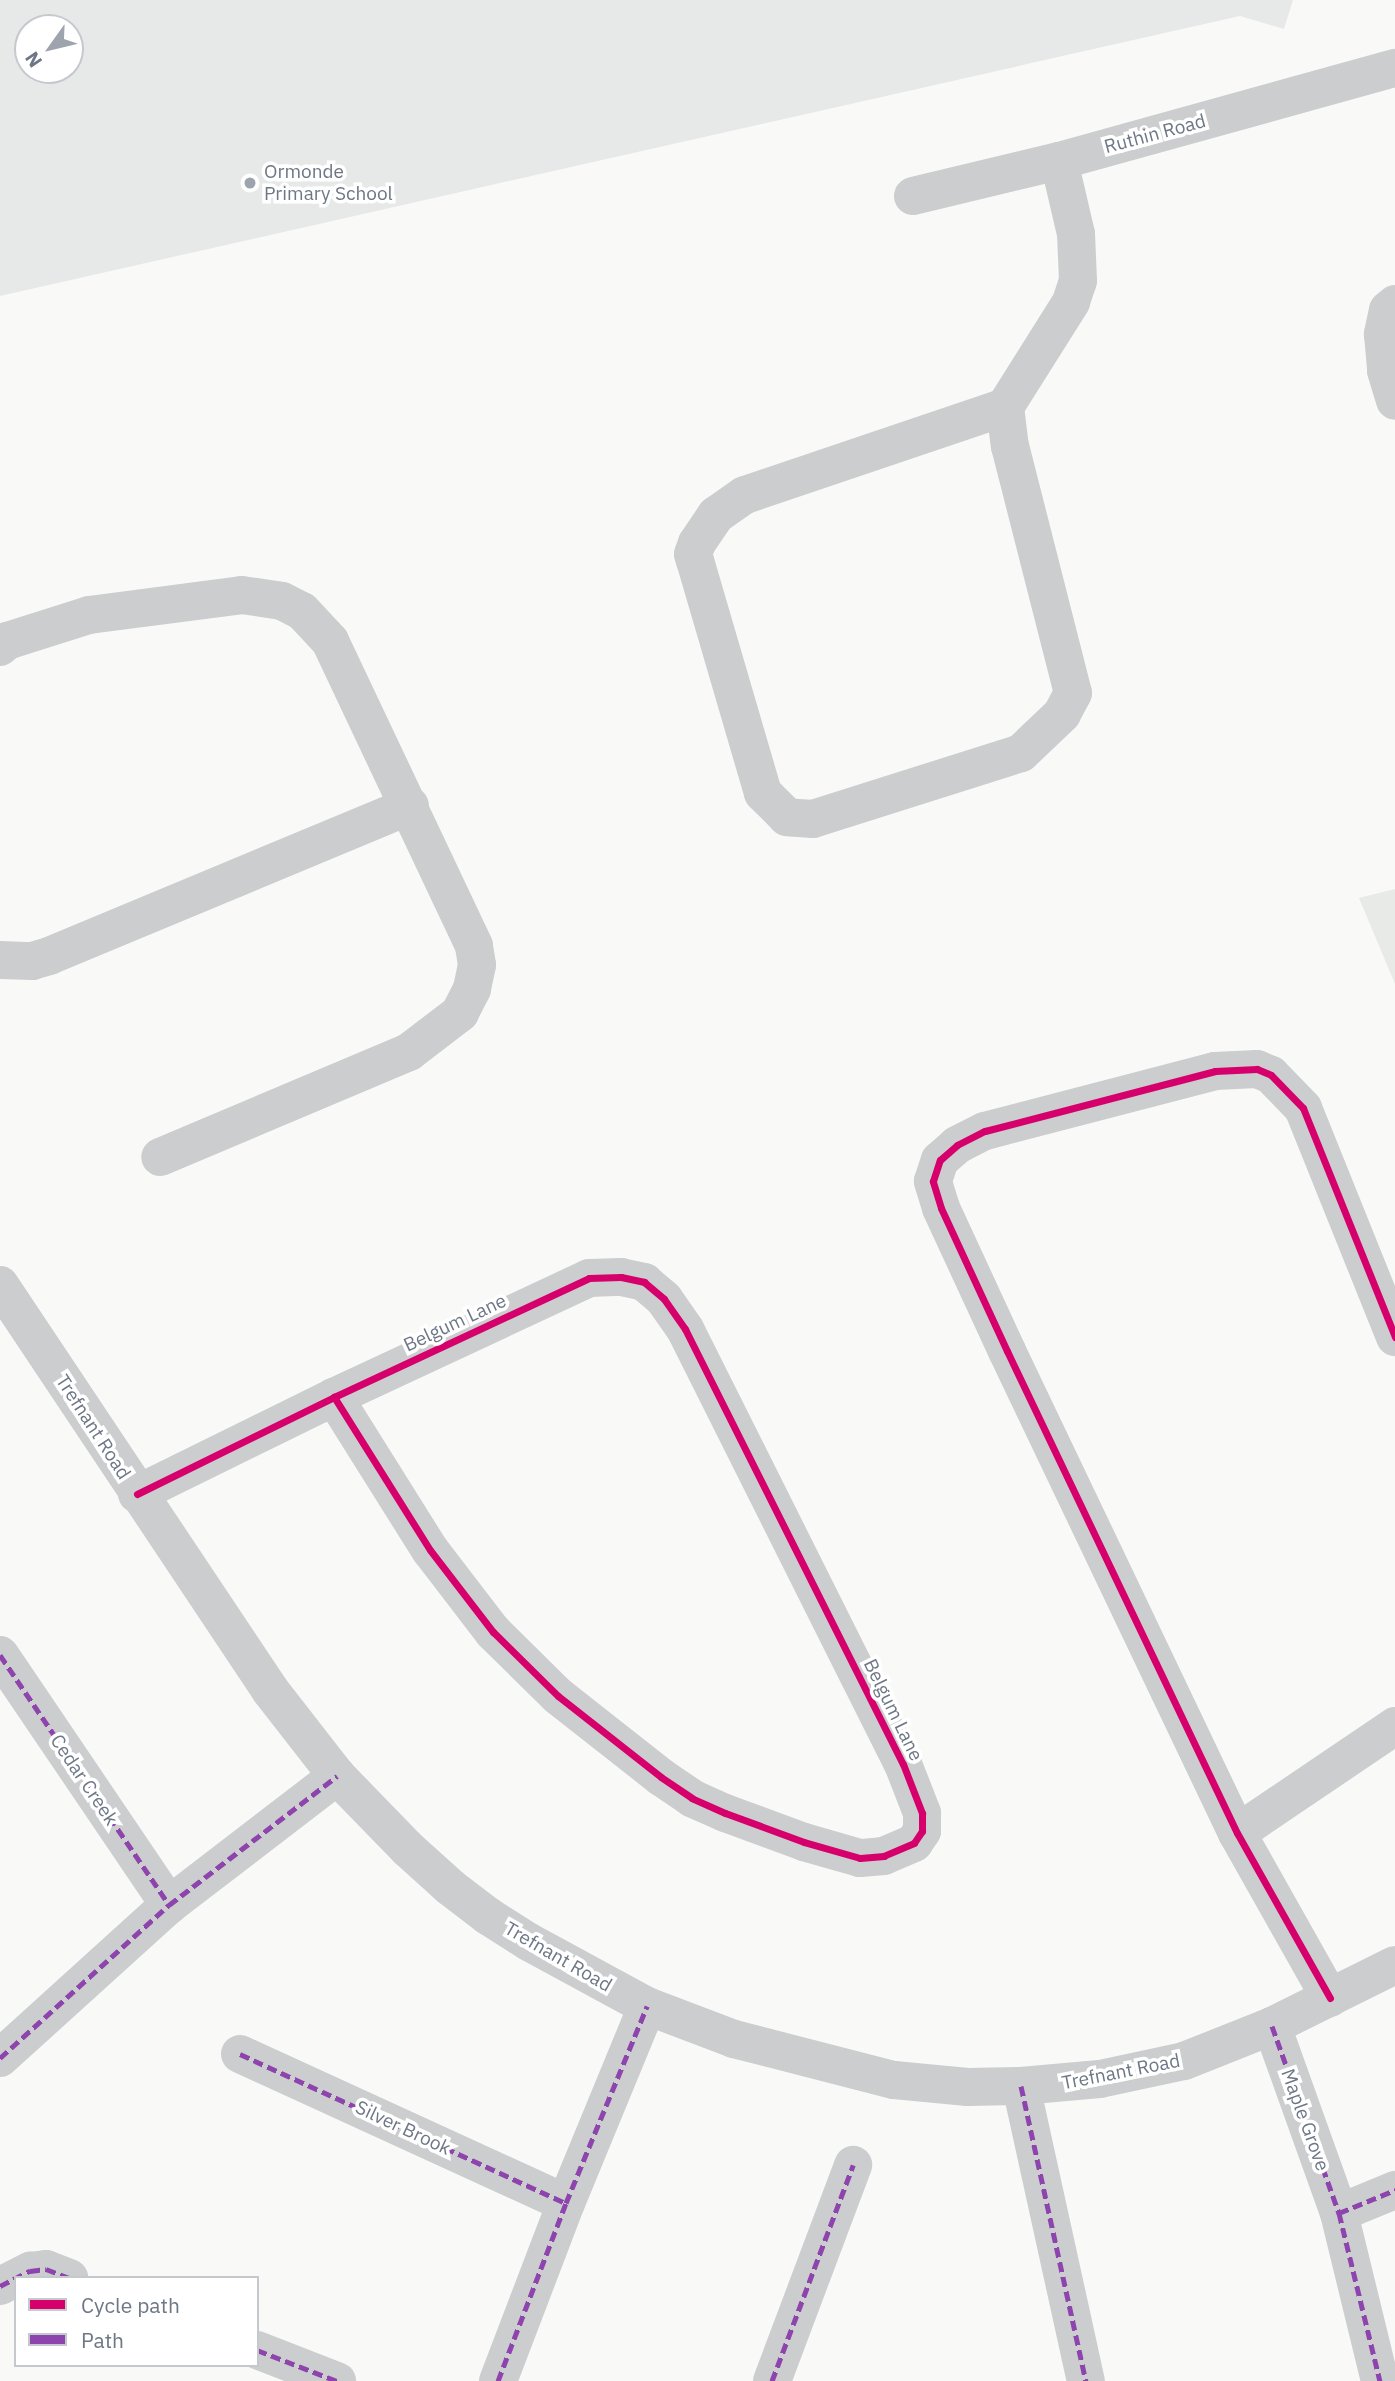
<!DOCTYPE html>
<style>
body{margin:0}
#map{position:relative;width:1395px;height:2381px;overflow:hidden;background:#f9f9f8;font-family:"IBM Plex Sans",sans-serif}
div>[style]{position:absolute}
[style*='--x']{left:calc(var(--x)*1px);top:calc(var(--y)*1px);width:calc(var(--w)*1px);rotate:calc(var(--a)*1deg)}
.built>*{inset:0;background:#e7e9e9}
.green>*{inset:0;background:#e7eae6}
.minor>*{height:38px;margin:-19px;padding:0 19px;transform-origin:19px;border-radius:19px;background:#cccdce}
.quiet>*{height:5px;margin-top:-2.5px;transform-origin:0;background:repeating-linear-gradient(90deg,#8e44ad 0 10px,transparent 0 15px)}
.cycleway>*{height:7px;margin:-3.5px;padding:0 3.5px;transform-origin:3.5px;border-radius:3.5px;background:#d6006c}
.dots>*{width:19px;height:19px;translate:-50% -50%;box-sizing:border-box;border:4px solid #fff;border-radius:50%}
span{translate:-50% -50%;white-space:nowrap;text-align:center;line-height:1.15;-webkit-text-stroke:7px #fff;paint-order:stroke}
.street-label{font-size:19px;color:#6d7785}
.poi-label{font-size:19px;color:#6d7785}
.left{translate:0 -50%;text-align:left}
.legend{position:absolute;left:14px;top:2276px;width:245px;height:91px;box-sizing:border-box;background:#fff;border:2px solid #c5c9ce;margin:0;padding:9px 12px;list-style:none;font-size:21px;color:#6d7785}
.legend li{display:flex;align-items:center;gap:14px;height:35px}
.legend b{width:35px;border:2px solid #c5c9ce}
.north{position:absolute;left:14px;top:14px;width:70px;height:70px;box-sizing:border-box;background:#fff;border:2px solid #c5c9ce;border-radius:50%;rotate:236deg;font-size:19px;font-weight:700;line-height:28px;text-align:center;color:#6d7785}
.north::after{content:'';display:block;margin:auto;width:24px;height:32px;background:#9ea4ad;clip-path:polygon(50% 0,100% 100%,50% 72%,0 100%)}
</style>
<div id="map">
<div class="built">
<i style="clip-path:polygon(evenodd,0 0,1293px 0,1284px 29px,1240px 16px,0 296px,0 0,28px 28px,70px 28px,70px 70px,28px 70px,28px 28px)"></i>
</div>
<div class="green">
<i style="clip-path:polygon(1395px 889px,1395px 984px,1359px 898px)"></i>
</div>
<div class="minor">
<i style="--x:913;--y:196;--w:150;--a:-13.5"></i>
<i style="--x:1059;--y:161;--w:349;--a:-15.5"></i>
<i style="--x:1395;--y:304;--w:9;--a:139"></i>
<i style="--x:1388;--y:310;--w:25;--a:102"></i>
<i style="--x:1383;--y:334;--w:37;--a:85"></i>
<i style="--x:1386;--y:371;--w:31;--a:73"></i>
<i style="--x:1005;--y:407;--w:39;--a:83"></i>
<i style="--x:1010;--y:446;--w:255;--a:75.7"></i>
<i style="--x:1073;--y:693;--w:24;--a:118"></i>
<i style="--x:1062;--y:714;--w:57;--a:136.4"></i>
<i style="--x:1021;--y:753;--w:218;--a:162.4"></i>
<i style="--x:813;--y:819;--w:26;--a:-176"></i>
<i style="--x:787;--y:817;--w:34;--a:-135"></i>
<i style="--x:763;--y:793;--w:242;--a:-106.3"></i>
<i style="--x:695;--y:561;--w:7;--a:-106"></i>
<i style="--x:693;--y:554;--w:12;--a:-70"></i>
<i style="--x:697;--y:543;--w:34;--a:-56"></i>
<i style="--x:716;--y:515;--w:35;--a:-35"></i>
<i style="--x:745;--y:495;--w:274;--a:-18.7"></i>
<i style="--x:1005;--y:407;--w:124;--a:-57.8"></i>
<i style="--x:1071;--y:302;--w:22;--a:-72"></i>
<i style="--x:1078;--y:281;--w:47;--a:-92.4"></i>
<i style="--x:1076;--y:234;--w:75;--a:-103.1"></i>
<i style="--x:0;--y:647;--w:9;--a:-41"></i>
<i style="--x:7;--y:641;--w:86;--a:-17.6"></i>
<i style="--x:89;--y:615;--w:154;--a:-7.4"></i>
<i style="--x:242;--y:595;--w:40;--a:8.5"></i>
<i style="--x:282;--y:601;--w:22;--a:27"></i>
<i style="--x:302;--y:611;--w:41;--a:47"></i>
<i style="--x:330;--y:641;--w:337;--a:64.7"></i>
<i style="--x:474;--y:946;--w:19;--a:81"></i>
<i style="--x:477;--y:965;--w:25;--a:102"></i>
<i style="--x:472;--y:989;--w:27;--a:117"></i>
<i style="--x:460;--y:1013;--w:64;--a:142.6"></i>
<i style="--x:409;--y:1052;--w:270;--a:157.1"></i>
<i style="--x:0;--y:960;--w:32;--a:2"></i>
<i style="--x:32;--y:961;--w:18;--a:-16"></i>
<i style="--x:49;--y:956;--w:391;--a:-22.6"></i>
<i style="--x:0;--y:1285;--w:487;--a:56.3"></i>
<i style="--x:270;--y:1690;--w:109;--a:52.1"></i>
<i style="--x:337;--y:1776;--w:102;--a:45.8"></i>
<i style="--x:408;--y:1849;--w:57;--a:42.1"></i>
<i style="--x:450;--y:1887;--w:48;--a:37.3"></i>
<i style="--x:488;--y:1916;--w:49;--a:32.4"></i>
<i style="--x:529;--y:1942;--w:134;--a:28.5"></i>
<i style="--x:647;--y:2006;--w:93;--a:20.8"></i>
<i style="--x:734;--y:2039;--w:165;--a:14.4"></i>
<i style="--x:894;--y:2080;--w:74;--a:5.4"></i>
<i style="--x:968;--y:2087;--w:53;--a:-1.1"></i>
<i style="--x:1021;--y:2086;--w:79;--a:-5.1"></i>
<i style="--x:1100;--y:2079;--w:86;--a:-12.1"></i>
<i style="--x:1184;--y:2061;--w:95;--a:-21.7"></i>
<i style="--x:1272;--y:2026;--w:137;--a:-26.4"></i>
<i style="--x:137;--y:1494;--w:220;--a:-26.2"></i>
<i style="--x:334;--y:1397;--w:281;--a:-25"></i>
<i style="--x:589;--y:1278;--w:32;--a:-2"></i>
<i style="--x:621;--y:1277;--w:24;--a:12"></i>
<i style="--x:644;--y:1282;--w:26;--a:40"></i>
<i style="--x:664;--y:1299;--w:37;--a:55"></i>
<i style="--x:685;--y:1329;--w:487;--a:63.4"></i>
<i style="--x:903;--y:1764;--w:53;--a:68.8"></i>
<i style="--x:922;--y:1813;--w:18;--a:90"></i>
<i style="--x:922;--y:1831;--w:14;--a:124"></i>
<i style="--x:914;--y:1843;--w:33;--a:157"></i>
<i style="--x:884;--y:1856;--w:24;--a:175"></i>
<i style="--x:860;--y:1858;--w:58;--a:-164.1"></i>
<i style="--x:804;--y:1842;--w:84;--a:-159.8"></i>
<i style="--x:725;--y:1813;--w:36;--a:-156"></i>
<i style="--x:692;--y:1798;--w:37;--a:-146"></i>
<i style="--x:661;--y:1777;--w:131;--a:-141.8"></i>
<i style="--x:558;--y:1696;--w:91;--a:-135.4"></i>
<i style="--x:493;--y:1632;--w:103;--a:-127.5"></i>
<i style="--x:430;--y:1550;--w:181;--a:-122.1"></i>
<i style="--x:0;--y:1655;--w:302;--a:55.9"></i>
<i style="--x:1237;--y:1833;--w:191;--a:-34.1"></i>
<i style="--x:1330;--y:1998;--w:189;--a:-119.4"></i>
<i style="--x:1237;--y:1833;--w:534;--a:-115.51"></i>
<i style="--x:1007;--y:1351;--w:157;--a:-114.8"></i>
<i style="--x:941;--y:1208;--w:28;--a:-107"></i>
<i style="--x:933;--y:1181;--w:22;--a:-72"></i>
<i style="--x:940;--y:1160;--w:23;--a:-41"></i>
<i style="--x:957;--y:1145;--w:31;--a:-27"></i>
<i style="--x:985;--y:1131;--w:238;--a:-14.6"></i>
<i style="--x:1215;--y:1071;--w:42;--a:-2.7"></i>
<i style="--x:1257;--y:1069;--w:15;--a:23"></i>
<i style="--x:1271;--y:1075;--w:46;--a:45.9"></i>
<i style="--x:1303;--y:1108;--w:247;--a:68.1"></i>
<i style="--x:1272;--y:2026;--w:199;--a:70.3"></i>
<i style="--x:1339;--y:2213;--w:173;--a:76.3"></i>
<i style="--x:240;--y:2054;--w:358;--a:24.6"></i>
<i style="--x:0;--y:2058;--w:228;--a:-42.2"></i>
<i style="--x:169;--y:1905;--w:212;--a:-37.5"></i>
<i style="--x:1021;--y:2086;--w:302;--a:77.6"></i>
<i style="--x:1339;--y:2213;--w:61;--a:-22.3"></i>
<i style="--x:0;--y:2286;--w:34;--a:-27"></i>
<i style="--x:30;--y:2271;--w:16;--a:-7"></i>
<i style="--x:46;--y:2269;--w:25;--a:21"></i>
<i style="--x:257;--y:2350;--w:86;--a:21.2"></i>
<i style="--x:498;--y:2381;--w:191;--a:-69.1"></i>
<i style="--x:566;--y:2203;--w:213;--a:-67.6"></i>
<i style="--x:772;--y:2381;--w:231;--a:-69.4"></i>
</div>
<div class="quiet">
<i style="--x:0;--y:1655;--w:302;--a:55.9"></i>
<i style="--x:1272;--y:2026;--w:199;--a:70.3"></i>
<i style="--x:1339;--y:2213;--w:173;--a:76.3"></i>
<i style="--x:240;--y:2054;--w:358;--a:24.6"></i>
<i style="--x:0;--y:2058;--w:228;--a:-42.2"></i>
<i style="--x:169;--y:1905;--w:212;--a:-37.5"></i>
<i style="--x:1021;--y:2086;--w:302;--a:77.6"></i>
<i style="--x:1339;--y:2213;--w:61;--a:-22.3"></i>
<i style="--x:0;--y:2286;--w:34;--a:-27"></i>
<i style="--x:30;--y:2271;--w:16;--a:-7"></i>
<i style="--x:46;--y:2269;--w:25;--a:21"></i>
<i style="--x:257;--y:2350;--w:86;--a:21.2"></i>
<i style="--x:498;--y:2381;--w:191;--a:-69.1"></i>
<i style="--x:566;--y:2203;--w:213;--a:-67.6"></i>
<i style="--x:772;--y:2381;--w:231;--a:-69.4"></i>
</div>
<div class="cycleway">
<i style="--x:137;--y:1494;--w:220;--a:-26.2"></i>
<i style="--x:334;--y:1397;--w:281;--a:-25"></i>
<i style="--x:589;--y:1278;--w:32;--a:-2"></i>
<i style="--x:621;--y:1277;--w:24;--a:12"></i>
<i style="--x:644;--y:1282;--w:26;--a:40"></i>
<i style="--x:664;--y:1299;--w:37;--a:55"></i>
<i style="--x:685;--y:1329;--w:487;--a:63.4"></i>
<i style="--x:903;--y:1764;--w:53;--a:68.8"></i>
<i style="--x:922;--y:1813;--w:18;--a:90"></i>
<i style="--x:922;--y:1831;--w:14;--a:124"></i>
<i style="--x:914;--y:1843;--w:33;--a:157"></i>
<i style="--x:884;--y:1856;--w:24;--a:175"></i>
<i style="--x:860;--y:1858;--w:58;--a:-164.1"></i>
<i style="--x:804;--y:1842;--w:84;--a:-159.8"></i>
<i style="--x:725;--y:1813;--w:36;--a:-156"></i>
<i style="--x:692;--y:1798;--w:37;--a:-146"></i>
<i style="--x:661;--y:1777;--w:131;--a:-141.8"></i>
<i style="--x:558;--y:1696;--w:91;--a:-135.4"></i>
<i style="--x:493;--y:1632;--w:103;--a:-127.5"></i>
<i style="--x:430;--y:1550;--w:181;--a:-122.1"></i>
<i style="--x:1330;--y:1998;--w:189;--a:-119.4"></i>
<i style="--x:1237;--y:1833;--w:534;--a:-115.51"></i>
<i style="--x:1007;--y:1351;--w:157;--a:-114.8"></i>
<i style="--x:941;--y:1208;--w:28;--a:-107"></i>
<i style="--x:933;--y:1181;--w:22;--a:-72"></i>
<i style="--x:940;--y:1160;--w:23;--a:-41"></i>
<i style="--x:957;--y:1145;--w:31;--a:-27"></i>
<i style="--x:985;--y:1131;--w:238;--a:-14.6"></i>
<i style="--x:1215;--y:1071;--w:42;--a:-2.7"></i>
<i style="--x:1257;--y:1069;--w:15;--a:23"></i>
<i style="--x:1271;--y:1075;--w:46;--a:45.9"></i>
<i style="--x:1303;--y:1108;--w:247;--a:68.1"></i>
</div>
<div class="dots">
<i style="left:250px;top:183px;background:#9ea4ad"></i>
</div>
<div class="street-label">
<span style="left:1155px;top:134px;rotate:-15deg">Ruthin Road</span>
<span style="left:455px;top:1323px;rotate:-25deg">Belgum Lane</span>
<span style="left:93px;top:1427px;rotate:57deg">Trefnant Road</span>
<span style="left:893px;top:1710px;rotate:64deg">Belgum Lane</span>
<span style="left:84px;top:1780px;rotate:56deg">Cedar Creek</span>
<span style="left:558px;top:1957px;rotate:30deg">Trefnant Road</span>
<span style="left:1121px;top:2072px;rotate:-11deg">Trefnant Road</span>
<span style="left:1305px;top:2120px;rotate:70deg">Maple Grove</span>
<span style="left:403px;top:2128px;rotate:25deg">Silver Brook</span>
</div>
<div class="poi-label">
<span class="left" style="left:264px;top:183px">Ormonde<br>Primary School</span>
</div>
<ul class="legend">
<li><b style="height:9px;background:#d6006c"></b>Cycle path</li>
<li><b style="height:9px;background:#8e44ad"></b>Path</li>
</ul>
<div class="north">N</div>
</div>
